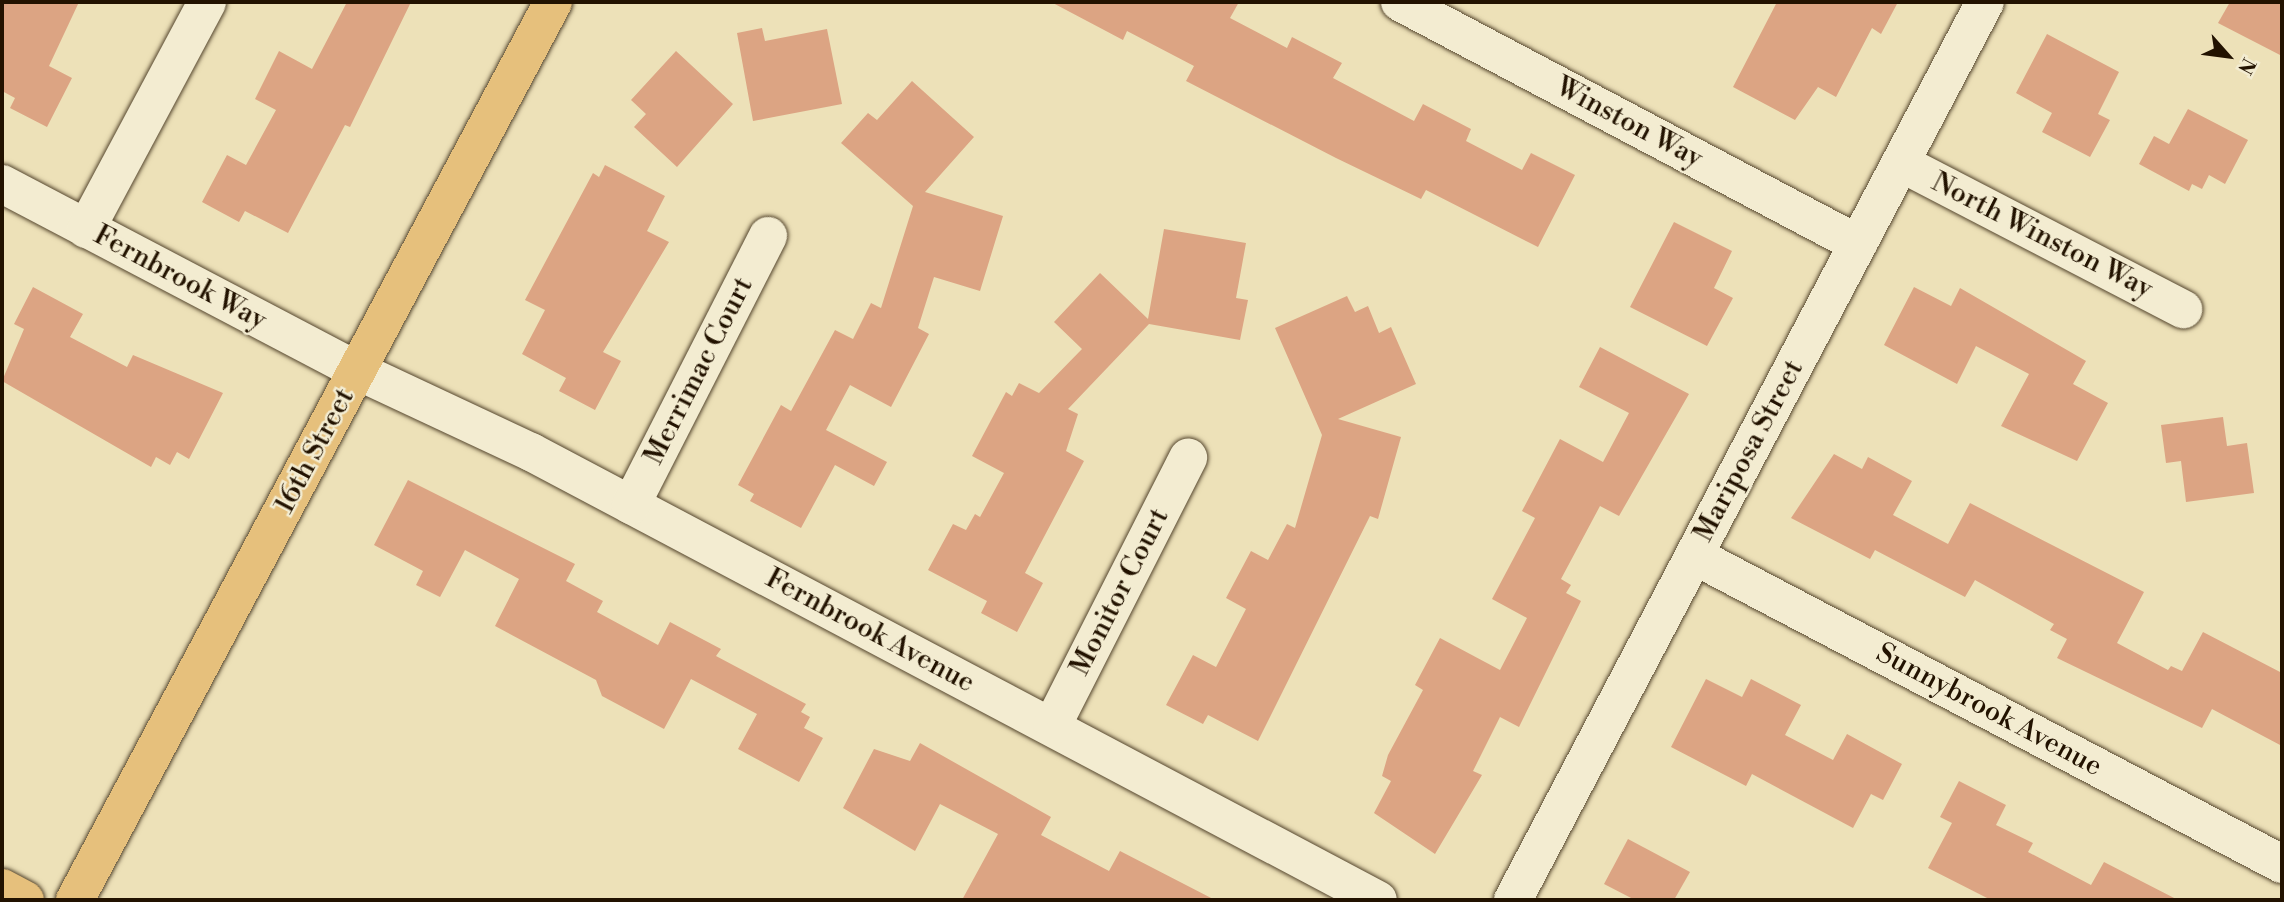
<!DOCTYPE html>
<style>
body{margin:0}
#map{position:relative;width:2284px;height:902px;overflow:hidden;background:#ede1b8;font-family:"Libre Bodoni",serif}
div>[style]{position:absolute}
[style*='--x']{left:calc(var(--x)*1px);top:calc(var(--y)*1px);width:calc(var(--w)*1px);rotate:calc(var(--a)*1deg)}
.building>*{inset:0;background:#dca483}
.roads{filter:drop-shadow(0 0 2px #55462e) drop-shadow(0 0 2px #55462e)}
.minor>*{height:38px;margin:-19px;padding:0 19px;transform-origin:19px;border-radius:19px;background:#f3ecd1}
.major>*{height:38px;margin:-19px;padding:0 19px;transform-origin:19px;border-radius:19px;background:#e6c07c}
span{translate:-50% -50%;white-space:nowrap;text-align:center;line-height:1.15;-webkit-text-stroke:5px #f3ecd1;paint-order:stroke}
.street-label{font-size:28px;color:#221200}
.frame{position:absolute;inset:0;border:4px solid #221200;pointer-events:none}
.north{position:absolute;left:2193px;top:21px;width:70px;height:70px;-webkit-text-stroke:5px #f3ecd1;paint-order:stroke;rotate:118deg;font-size:19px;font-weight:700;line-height:28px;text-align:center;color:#221200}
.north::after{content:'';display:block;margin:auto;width:24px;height:32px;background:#221200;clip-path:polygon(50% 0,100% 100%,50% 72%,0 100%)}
</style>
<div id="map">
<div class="building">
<i style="clip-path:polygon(2px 2px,79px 2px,49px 66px,72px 78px,47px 127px,10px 108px,15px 98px,2px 91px)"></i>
<i style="clip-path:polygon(347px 2px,411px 2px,350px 127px,345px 125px,288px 233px,245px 211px,239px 222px,202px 202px,227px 155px,246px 165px,276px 110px,255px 99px,279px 51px,312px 69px)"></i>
<i style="clip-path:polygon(1051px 2px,1239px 2px,1230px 18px,1287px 48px,1292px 37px,1342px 63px,1333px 78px,1414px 121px,1423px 104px,1471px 129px,1466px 141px,1522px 170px,1531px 153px,1575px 175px,1538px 247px,1426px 190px,1421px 199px,1336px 158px,1186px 81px,1194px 66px,1127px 31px,1123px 40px)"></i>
<i style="clip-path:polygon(1777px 2px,1898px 2px,1881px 34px,1872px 28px,1836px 97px,1818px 87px,1795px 120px,1733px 87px)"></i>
<i style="clip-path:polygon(2230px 2px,2282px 2px,2282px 56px,2218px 23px)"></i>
<i style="clip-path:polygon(762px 28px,765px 41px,827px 29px,842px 104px,753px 121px,737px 33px)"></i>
<i style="clip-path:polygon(2047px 34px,2119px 72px,2098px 114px,2110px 120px,2090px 157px,2042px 132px,2052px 113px,2016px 93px)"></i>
<i style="clip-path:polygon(676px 51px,733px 104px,677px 167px,634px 127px,646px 114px,631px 100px)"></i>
<i style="clip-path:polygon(912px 81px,974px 137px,925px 192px,1003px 216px,980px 291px,934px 277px,918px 328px,929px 334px,891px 407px,850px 385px,826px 430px,887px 462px,874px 486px,835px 465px,801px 528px,750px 501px,754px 494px,738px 485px,781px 405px,791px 411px,835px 330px,853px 339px,871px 303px,881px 308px,913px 206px,841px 143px,868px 113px,877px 120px)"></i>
<i style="clip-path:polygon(2188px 109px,2248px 140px,2225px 184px,2209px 175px,2202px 189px,2192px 184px,2189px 191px,2139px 164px,2154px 136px,2169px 144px)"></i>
<i style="clip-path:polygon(605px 165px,665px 196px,647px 231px,669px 242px,603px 352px,621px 361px,595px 410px,559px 391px,566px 378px,522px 354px,545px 310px,525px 300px,593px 173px,599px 177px)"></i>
<i style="clip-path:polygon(1674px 222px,1732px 251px,1714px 288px,1733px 298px,1707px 346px,1630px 307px)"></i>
<i style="clip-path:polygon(1164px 229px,1246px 243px,1236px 298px,1248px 300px,1240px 340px,1149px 324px,1068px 409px,1078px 414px,1066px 451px,1084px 461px,1025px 573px,1043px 583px,1017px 632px,981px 613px,987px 601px,928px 570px,953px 524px,966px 530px,975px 514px,980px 517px,1004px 473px,972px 456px,1006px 392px,1012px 396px,1019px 383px,1039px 393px,1082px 349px,1054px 322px,1100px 273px,1148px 319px)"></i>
<i style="clip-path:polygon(33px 287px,83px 314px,70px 337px,127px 367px,133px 355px,223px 393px,189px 459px,177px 452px,170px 465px,156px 457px,151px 467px,2px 381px,24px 329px,14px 324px)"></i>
<i style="clip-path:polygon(1914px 287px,1951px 306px,1960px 288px,2086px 361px,2073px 384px,2108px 403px,2077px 461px,2001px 426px,2029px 374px,1976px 346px,1957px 384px,1884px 345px)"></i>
<i style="clip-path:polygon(1347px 296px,1355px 312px,1368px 306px,1379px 333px,1391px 327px,1416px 384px,1338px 419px,1401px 437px,1378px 519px,1370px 516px,1258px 741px,1208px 715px,1203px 724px,1166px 705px,1193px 655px,1216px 667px,1246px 609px,1226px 598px,1251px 551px,1268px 560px,1287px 524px,1295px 528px,1322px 435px,1275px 328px)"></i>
<i style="clip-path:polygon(1600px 347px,1689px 394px,1619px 516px,1600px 506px,1561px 579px,1571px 585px,1566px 593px,1581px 601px,1519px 727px,1500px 717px,1473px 771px,1482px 775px,1435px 854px,1374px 813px,1391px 781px,1382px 776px,1388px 755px,1423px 690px,1415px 685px,1440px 638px,1500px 670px,1527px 618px,1492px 599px,1535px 518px,1522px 511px,1560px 439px,1603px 462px,1629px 413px,1579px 387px)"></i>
<i style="clip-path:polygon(2223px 417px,2227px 446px,2247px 443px,2254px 493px,2186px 502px,2181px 461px,2166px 463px,2161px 425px)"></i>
<i style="clip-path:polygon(1834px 454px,1862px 469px,1868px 457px,1912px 481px,1893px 515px,1948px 544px,1970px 503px,2144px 592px,2117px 643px,2168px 670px,2171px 666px,2182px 671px,2203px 632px,2282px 673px,2282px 746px,2212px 709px,2202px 728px,2057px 658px,2067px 639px,2050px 630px,2054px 624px,1975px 580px,1965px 597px,1875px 550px,1870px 559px,1791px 518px)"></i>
<i style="clip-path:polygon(408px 480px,575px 564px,566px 581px,603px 601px,597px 612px,658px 645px,670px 622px,721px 649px,716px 656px,806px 704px,801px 712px,810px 717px,804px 728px,823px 738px,799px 782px,738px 749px,757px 714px,691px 679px,664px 729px,602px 696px,596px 680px,495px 626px,519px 579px,465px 550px,440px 597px,416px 585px,423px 571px,374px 545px)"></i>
<i style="clip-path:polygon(1706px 679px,1742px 697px,1751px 679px,1801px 705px,1785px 735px,1833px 760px,1847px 734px,1902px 764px,1883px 800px,1871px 794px,1853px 828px,1752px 774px,1746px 786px,1671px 747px)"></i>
<i style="clip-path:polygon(920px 743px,1051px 817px,1041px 835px,1109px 871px,1120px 851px,1215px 900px,962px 900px,998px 834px,940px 804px,915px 851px,843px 808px,874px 749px,910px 761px)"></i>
<i style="clip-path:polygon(1959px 781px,2006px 805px,1996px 825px,2033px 843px,2028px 852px,2091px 885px,2104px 862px,2178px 900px,1991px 900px,1928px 868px,1952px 823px,1940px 817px)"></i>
<i style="clip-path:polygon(1628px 839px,1690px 872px,1674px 900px,1635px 900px,1604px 884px)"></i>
</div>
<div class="roads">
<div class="minor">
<i style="--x:1400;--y:2;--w:518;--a:27.85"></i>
<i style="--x:1901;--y:163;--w:318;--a:27.4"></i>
<i style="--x:2;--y:184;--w:402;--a:27.7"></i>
<i style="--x:358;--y:371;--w:191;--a:25.1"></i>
<i style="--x:531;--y:452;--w:958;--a:27.88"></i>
<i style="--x:86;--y:229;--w:257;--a:-61.9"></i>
<i style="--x:631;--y:505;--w:302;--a:-63"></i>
<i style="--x:1695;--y:556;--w:663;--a:27.69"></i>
<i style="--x:1052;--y:726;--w:301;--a:-63.1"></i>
<i style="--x:1513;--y:900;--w:1014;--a:-62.27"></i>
</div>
<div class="major">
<i style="--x:2;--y:888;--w:26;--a:28"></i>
<i style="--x:75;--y:900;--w:1017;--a:-61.97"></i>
</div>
</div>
<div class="street-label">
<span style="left:1629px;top:123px;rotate:28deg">Winston Way</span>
<span style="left:2042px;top:236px;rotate:27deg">North Winston Way</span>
<span style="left:180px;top:278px;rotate:28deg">Fernbrook Way</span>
<span style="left:699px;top:371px;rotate:-63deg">Merrimac Court</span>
<span style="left:315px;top:451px;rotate:-62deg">16th Street</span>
<span style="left:1749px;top:451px;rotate:-62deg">Mariposa Street</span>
<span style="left:1120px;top:592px;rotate:-63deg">Monitor Court</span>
<span style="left:870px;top:631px;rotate:28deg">Fernbrook Avenue</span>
<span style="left:1989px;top:710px;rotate:28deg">Sunnybrook Avenue</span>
</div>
<div class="frame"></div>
<div class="north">N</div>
</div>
